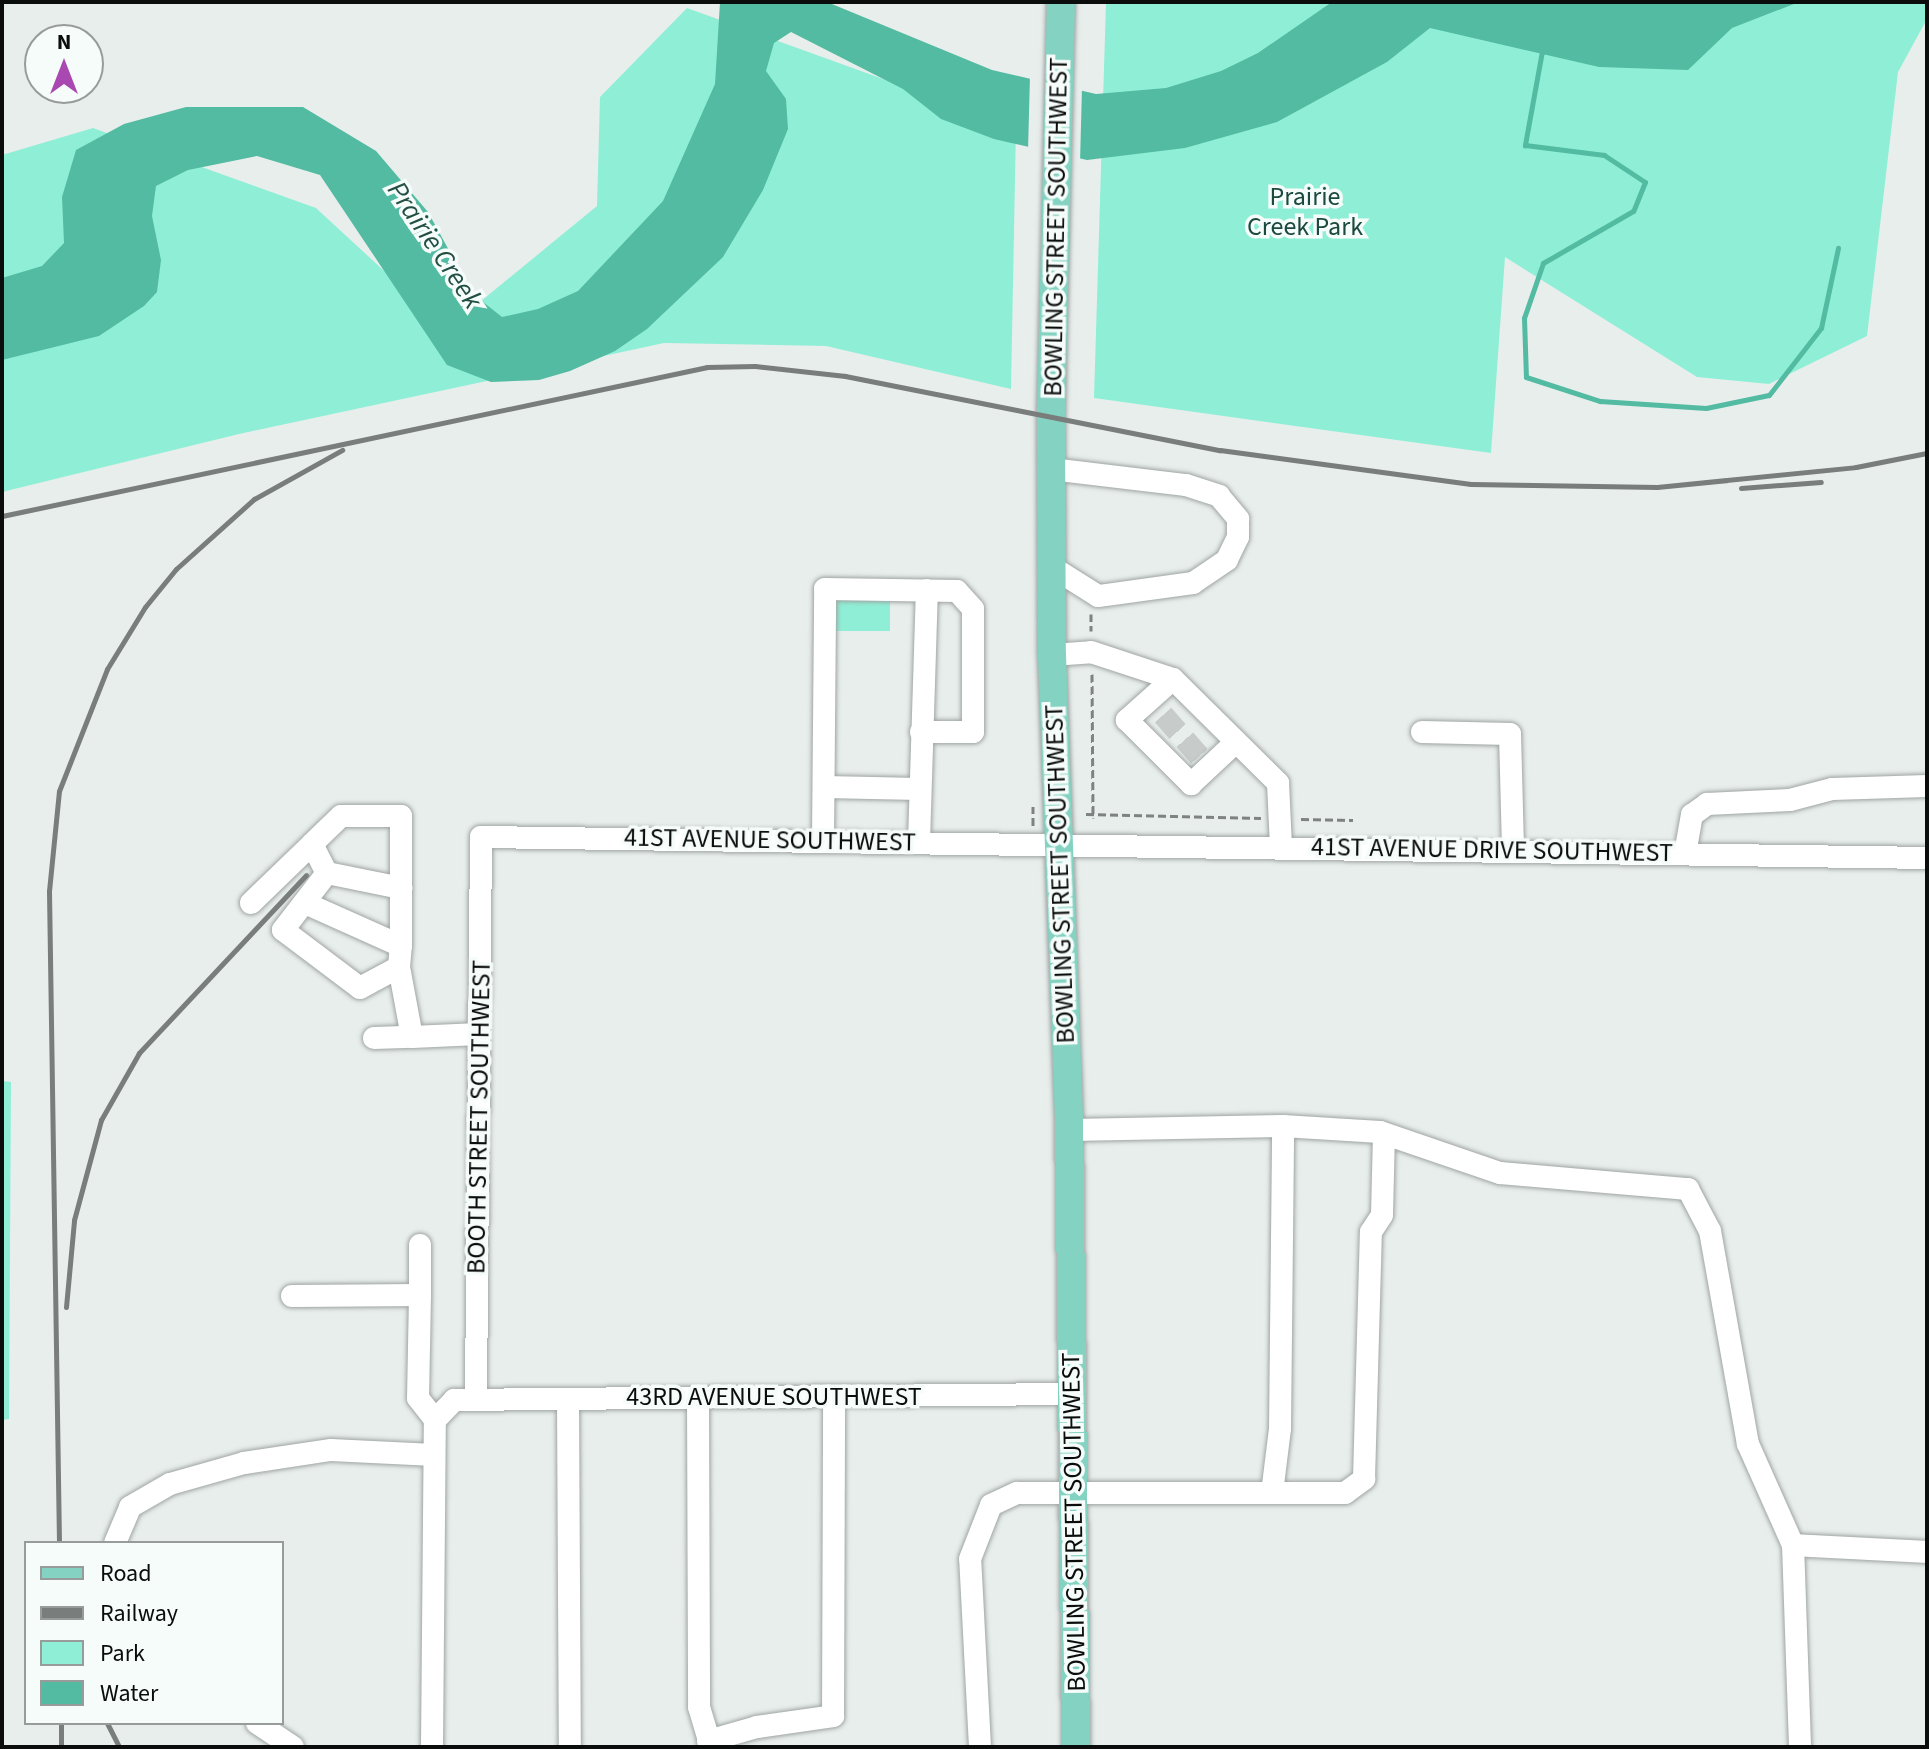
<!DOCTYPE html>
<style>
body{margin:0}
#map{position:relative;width:1929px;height:1749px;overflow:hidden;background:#e8eeec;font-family:"Source Sans 3",sans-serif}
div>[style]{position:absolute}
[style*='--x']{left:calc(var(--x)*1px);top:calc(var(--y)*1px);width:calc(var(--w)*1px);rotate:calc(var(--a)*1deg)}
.green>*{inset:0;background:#8fefd6}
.water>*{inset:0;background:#52bba2}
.pier>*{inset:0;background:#e8eeec}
.stream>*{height:5px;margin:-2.5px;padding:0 2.5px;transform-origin:2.5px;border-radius:2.5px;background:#52bba2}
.minor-tunnel>*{height:22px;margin-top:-11px;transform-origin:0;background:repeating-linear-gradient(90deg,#c7ccca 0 22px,transparent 0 33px)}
.path>*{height:3px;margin-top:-1.5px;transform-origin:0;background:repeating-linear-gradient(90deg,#7e8280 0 8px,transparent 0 12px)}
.roads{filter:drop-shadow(0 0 2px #9fa5a3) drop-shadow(0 0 2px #9fa5a3)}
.minor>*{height:22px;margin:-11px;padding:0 11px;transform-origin:11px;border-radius:11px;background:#fff}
.major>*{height:28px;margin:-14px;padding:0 14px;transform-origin:14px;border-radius:14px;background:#84d2c1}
.rail>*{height:5px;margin:-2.5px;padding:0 2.5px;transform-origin:2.5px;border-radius:2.5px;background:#797d7c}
span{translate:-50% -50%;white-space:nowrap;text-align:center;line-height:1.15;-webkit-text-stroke:7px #f5fcfa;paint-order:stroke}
.park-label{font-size:26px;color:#1c493f}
.street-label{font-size:26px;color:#0b0d0c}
.water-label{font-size:28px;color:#224f44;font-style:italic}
.frame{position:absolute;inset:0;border:4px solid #0b0d0c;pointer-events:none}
.legend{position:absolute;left:24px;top:1541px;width:260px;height:184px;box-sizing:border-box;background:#f5fcfa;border:2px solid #979c9b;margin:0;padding:10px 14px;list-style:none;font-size:24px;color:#0b0d0c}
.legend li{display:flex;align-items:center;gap:16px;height:40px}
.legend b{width:40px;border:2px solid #979c9b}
.north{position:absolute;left:24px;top:24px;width:80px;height:80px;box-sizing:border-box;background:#f5fcfa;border:2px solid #979c9b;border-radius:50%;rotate:0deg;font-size:22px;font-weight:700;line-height:32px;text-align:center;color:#0b0d0c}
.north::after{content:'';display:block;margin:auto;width:28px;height:36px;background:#a948b0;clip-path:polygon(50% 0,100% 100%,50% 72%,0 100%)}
</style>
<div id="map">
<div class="green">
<i style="clip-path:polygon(1106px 2px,1927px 2px,1927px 19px,1898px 72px,1867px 336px,1769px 384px,1697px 377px,1505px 257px,1491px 453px,1094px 398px)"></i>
<i style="clip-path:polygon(687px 8px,1016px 127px,1011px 389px,826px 346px,664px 343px,239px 434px,2px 492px,2px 155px,93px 128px,316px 208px,447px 329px,597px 206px,600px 97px)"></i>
<i style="clip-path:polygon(836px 598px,890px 598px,890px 631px,836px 631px)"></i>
<i style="clip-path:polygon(2px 1081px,11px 1082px,9px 1419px,2px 1420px)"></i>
</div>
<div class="water">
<i style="clip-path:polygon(720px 2px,827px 2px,992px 70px,1096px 94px,1166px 88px,1221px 71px,1258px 53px,1332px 2px,1799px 2px,1732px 28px,1688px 70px,1599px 67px,1430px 28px,1387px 62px,1277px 122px,1185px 148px,1087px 160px,994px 139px,941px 119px,903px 89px,791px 32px,774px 43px,766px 71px,786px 99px,788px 129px,763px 190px,723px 257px,647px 329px,615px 351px,570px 371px,539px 380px,491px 382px,447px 365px,320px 175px,257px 156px,188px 170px,156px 186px,152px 216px,161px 260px,157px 292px,144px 306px,99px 336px,2px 360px,2px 278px,42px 266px,64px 243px,62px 197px,76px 150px,124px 124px,186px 107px,303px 107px,376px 151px,428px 212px,473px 294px,502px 317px,538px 309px,578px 291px,663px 201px,715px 84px)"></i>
</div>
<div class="pier">
<i style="clip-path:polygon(1030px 75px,1082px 87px,1080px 163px,1028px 151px)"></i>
</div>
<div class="stream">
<i style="--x:1542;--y:51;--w:96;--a:100.3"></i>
<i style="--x:1525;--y:145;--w:80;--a:7.2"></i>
<i style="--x:1604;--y:155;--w:49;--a:33.4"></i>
<i style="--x:1645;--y:182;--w:31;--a:112"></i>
<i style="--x:1633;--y:211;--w:104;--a:150"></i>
<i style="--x:1543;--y:263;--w:58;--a:109.1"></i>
<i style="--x:1524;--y:318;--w:59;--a:88.1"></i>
<i style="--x:1526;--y:377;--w:78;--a:18"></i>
<i style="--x:1600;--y:401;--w:106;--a:3.8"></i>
<i style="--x:1706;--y:408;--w:64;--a:-11.7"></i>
<i style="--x:1769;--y:395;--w:85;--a:-52.2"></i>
<i style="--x:1821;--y:328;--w:82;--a:-78"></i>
</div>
<div class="minor-tunnel">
<i style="--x:1163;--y:715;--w:56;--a:48.6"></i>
</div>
<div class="path">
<i style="--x:1091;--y:614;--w:17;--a:90"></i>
<i style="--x:1092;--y:674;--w:144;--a:89.6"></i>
<i style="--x:1033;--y:806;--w:20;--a:90"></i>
<i style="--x:1086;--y:814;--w:175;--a:1.3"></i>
<i style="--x:1301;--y:819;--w:52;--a:1.1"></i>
</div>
<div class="roads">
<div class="minor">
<i style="--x:1051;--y:469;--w:136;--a:6.8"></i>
<i style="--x:1186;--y:485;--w:35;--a:18"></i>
<i style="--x:1219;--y:496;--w:30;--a:50"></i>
<i style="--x:1238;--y:519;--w:18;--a:90"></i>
<i style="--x:1238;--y:537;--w:25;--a:116"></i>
<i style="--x:1227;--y:560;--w:41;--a:145.9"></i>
<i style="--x:1193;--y:583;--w:96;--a:172.2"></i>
<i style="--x:1098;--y:596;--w:54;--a:-147.8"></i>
<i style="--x:1052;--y:655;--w:39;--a:-4"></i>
<i style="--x:1091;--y:652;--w:86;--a:18.2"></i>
<i style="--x:1173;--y:679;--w:148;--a:44.7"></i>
<i style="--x:1278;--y:783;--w:63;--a:87.3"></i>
<i style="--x:1173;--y:679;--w:62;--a:138.3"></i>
<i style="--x:1127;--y:720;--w:91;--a:45"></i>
<i style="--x:1191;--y:784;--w:60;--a:-43"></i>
<i style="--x:1422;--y:732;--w:88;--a:1.3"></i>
<i style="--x:1510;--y:734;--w:116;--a:88.5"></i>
<i style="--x:824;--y:787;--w:96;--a:1.2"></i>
<i style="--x:823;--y:840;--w:251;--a:-89.5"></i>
<i style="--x:825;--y:589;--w:132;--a:0.9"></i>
<i style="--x:957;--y:591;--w:24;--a:48"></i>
<i style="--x:973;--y:609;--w:123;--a:90"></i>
<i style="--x:973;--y:732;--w:52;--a:180"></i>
<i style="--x:919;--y:842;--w:252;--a:-88.2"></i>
<i style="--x:1685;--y:854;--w:40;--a:-80"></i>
<i style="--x:1692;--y:815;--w:19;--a:-36"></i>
<i style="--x:1707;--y:804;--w:83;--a:-2.8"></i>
<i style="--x:1790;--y:800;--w:43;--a:-14.7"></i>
<i style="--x:1832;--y:789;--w:95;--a:-1.8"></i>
<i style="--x:327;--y:873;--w:72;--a:127.7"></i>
<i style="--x:283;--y:930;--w:96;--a:37"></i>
<i style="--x:360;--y:988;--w:44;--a:-28.3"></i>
<i style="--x:399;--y:967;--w:21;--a:-85"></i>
<i style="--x:401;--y:946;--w:130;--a:-90"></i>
<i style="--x:401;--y:816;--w:60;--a:180"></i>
<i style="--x:341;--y:816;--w:40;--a:136"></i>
<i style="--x:312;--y:844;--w:33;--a:63"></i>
<i style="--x:327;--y:873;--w:76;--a:11.5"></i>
<i style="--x:251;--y:903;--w:85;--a:-44"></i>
<i style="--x:305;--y:903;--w:105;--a:24.1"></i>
<i style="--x:399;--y:967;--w:71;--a:79.5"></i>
<i style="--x:412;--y:1037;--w:67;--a:-2.6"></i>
<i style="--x:374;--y:1038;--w:38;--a:-2"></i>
<i style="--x:1283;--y:1126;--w:97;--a:3.5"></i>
<i style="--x:1380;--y:1132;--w:127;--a:18.9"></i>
<i style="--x:1500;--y:1173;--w:189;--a:4.9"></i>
<i style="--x:1688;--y:1189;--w:47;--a:62.4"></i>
<i style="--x:1710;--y:1231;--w:216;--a:79.9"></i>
<i style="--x:1748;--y:1444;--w:111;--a:66"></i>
<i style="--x:1793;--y:1545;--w:134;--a:3"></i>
<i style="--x:420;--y:1295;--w:50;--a:-90"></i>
<i style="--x:292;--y:1296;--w:128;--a:-0.4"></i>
<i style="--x:420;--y:1295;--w:103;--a:91.1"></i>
<i style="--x:418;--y:1398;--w:28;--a:52"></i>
<i style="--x:476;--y:1397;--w:560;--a:-89.49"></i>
<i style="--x:481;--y:837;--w:1446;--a:0.83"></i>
<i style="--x:698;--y:1398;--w:309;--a:89.8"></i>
<i style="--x:699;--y:1707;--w:42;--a:73.3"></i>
<i style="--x:568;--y:1399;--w:348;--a:89.7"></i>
<i style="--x:1272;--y:1493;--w:73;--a:0"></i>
<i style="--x:1345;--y:1493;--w:24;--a:-36"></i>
<i style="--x:1364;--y:1479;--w:247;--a:-88.4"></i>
<i style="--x:1371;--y:1232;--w:20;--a:-57"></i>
<i style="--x:1382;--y:1215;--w:81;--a:-88.6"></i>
<i style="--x:115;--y:1543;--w:39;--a:-67"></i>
<i style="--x:130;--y:1507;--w:46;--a:-29.9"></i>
<i style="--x:170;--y:1484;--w:77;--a:-15.8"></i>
<i style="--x:244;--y:1463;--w:88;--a:-8.5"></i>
<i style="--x:331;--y:1450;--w:103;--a:2.8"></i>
<i style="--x:1793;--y:1545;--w:202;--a:88"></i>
<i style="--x:257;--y:1723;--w:43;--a:33.7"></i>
<i style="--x:708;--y:1741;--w:51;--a:-15.9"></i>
<i style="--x:757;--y:1727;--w:77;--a:-8.2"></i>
<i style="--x:833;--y:1716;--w:319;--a:-89.8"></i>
<i style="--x:432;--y:1747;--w:327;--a:-89.5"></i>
<i style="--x:435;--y:1420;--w:28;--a:-46"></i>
<i style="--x:454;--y:1400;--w:619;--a:-0.56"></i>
<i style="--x:980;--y:1747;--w:188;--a:-93"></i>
<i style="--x:970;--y:1559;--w:58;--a:-68.7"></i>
<i style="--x:991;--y:1505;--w:29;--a:-25"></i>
<i style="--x:1017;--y:1493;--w:255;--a:0"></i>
<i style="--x:1272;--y:1493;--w:64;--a:-82.9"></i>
<i style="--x:1280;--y:1429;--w:303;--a:-89.4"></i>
<i style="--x:1283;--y:1126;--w:214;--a:178.9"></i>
</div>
<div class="major">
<i style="--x:1061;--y:2;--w:416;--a:91.4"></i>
<i style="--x:1051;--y:418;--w:237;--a:89.8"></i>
<i style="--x:1052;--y:655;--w:462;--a:87.9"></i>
<i style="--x:1069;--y:1117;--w:630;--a:89.36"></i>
</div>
</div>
<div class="rail">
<i style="--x:1741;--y:488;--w:80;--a:-4.3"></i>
<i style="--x:2;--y:516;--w:721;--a:-11.93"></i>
<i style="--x:707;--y:367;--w:48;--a:-1.2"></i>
<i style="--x:755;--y:366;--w:91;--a:6.3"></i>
<i style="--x:845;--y:376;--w:382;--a:11.2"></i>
<i style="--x:1220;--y:450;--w:253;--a:7.7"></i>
<i style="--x:1471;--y:484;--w:186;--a:0.9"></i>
<i style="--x:1657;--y:487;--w:200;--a:-5.7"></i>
<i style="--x:1856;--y:467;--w:72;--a:-11.2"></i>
<i style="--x:66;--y:1307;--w:87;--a:-84.7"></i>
<i style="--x:74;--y:1220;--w:104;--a:-74.9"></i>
<i style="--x:101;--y:1120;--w:77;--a:-60.4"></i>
<i style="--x:139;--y:1053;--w:244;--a:-46.8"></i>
<i style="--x:59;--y:1543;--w:652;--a:-90.88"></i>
<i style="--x:49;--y:891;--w:100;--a:-84.3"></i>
<i style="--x:59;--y:791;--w:131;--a:-68.5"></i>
<i style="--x:107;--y:669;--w:73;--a:-58.5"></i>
<i style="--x:145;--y:607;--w:49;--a:-50.8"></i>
<i style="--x:176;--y:569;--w:105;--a:-41.9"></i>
<i style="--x:254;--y:499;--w:101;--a:-29.1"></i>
<i style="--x:61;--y:1723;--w:24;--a:90"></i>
<i style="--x:107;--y:1723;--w:27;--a:63"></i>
</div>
<div class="park-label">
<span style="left:1305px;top:212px">Prairie<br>Creek Park</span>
</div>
<div class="street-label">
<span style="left:1056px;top:227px;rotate:-89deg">BOWLING STREET SOUTHWEST</span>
<span style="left:770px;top:840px;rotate:1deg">41ST AVENUE SOUTHWEST</span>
<span style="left:1492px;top:850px;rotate:1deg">41ST AVENUE DRIVE SOUTHWEST</span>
<span style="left:1060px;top:874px;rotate:-92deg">BOWLING STREET SOUTHWEST</span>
<span style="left:479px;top:1117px;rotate:-89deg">BOOTH STREET SOUTHWEST</span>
<span style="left:774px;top:1397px">43RD AVENUE SOUTHWEST</span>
<span style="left:1074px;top:1522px;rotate:-91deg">BOWLING STREET SOUTHWEST</span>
</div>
<div class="water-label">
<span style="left:435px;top:245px;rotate:56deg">Prairie Creek</span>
</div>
<div class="frame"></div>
<ul class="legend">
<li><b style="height:10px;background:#84d2c1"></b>Road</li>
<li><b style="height:10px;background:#797d7c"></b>Railway</li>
<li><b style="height:22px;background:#8fefd6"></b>Park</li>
<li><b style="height:22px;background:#52bba2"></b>Water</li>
</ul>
<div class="north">N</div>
</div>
